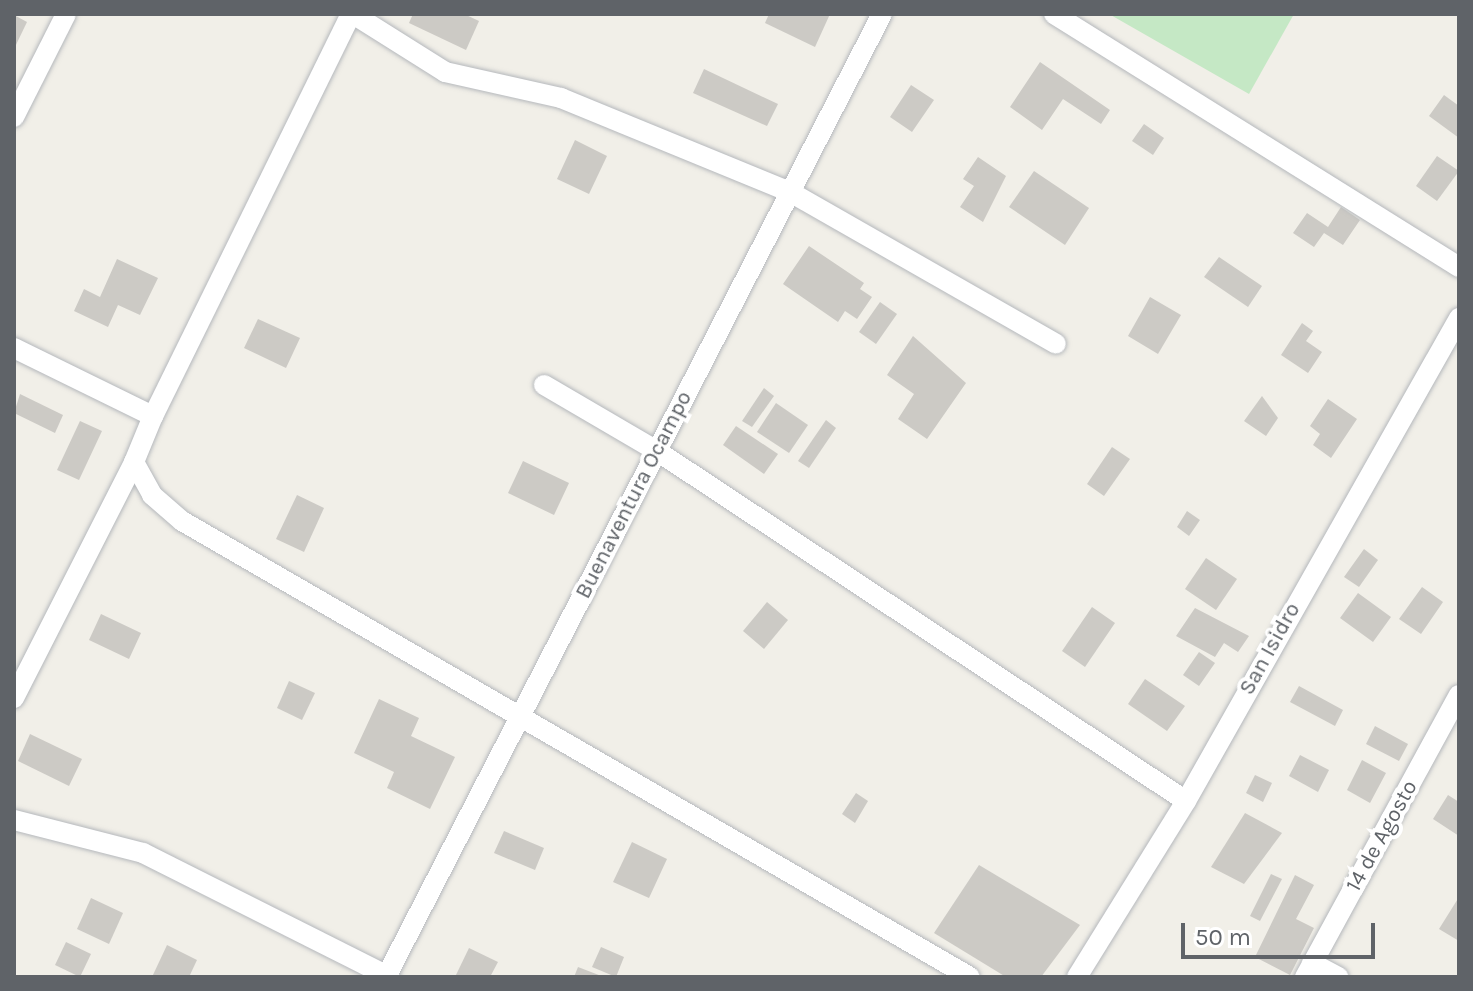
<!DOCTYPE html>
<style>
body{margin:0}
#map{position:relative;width:1473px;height:991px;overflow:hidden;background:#f1efe8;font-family:Karla,sans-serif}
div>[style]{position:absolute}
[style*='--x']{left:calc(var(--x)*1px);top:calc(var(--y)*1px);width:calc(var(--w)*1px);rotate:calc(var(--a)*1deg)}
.green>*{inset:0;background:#c5e8c5}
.building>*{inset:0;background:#cccac5}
.roads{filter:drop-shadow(0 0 2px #b5b8bc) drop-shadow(0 0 2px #b5b8bc)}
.minor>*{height:20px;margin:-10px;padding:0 10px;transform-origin:10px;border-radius:10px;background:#fff}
span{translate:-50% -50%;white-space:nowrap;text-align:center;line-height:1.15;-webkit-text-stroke:8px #fff;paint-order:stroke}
.street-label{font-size:22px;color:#5f6368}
.frame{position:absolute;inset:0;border:16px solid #5f6368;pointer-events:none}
.scale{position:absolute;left:1181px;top:923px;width:194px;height:36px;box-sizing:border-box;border:4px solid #5f6368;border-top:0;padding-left:10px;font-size:24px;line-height:28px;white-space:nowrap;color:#5f6368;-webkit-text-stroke:6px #fff;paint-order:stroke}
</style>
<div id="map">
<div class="green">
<i style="clip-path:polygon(1109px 14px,1294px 14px,1249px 94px)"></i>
</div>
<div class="building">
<i style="clip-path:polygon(413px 14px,464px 14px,479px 21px,466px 50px,409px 23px)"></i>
<i style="clip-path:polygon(769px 14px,830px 14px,815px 47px,765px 23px)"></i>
<i style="clip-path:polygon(14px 15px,27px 22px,14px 49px)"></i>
<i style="clip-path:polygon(1040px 62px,1110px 110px,1101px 124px,1063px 99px,1042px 130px,1010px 107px)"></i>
<i style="clip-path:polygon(704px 69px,778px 104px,767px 126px,693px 93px)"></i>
<i style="clip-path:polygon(911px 85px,934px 100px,912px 132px,890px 117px)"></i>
<i style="clip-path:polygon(1444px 95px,1459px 106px,1459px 138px,1429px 116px)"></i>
<i style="clip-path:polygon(1144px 124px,1164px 138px,1153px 155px,1132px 141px)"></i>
<i style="clip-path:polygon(575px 140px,607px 156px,589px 194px,557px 179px)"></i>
<i style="clip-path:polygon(1437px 156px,1459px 171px,1437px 201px,1416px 186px)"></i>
<i style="clip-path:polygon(978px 157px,1006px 176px,983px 222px,960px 207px,974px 186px,963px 179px)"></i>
<i style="clip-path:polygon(1034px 171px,1089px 208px,1065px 245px,1009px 207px)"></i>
<i style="clip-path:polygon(1341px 207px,1360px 220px,1343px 245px,1324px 233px,1314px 247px,1293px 233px,1307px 213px,1328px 227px)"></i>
<i style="clip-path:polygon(809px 246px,864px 283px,860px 289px,872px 297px,857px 319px,845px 311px,838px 322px,783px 284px)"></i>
<i style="clip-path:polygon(1219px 257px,1262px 286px,1248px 307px,1204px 277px)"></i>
<i style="clip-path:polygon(117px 259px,158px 278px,140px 315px,118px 305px,108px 327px,74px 311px,84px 289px,100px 297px)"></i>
<i style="clip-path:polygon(1150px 297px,1181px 315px,1158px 354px,1128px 336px)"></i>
<i style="clip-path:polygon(880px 302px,897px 314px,876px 344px,859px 332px)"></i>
<i style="clip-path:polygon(258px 319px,300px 338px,286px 368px,244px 348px)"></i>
<i style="clip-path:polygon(1302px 323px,1313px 331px,1306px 341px,1322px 352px,1308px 373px,1281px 355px)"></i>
<i style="clip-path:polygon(913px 336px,966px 383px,927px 439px,898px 419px,914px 394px,887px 375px)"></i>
<i style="clip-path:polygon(764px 388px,774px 396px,752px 427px,742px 421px)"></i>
<i style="clip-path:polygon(20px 394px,63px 415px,55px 433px,14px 413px)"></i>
<i style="clip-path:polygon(1262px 396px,1278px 418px,1266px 436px,1244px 421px)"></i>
<i style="clip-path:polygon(1328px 399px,1357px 419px,1331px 458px,1313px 445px,1320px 434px,1310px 426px)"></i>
<i style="clip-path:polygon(776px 403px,808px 425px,789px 453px,757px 432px)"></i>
<i style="clip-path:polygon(826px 420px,836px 428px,809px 468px,798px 461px)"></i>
<i style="clip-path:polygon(80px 421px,102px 431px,79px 480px,57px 470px)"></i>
<i style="clip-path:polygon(736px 426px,778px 454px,764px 474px,723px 445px)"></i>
<i style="clip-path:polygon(1112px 447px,1130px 459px,1104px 496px,1087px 484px)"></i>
<i style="clip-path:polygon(523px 461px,569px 483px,554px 515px,508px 493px)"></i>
<i style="clip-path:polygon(297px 495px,324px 508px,304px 552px,276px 539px)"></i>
<i style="clip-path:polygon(1187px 511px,1200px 520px,1189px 536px,1177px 527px)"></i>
<i style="clip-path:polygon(1364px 549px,1378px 560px,1359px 587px,1344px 577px)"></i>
<i style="clip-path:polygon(1206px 558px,1237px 579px,1216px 610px,1185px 589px)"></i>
<i style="clip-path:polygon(1422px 587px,1443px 602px,1421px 634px,1399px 619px)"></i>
<i style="clip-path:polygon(1358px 593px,1391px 617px,1373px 642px,1340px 618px)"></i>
<i style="clip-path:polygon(767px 602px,788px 620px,764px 649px,743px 631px)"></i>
<i style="clip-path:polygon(1092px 607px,1115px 623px,1085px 667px,1062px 651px)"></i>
<i style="clip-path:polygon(1195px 608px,1249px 636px,1238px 652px,1224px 643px,1215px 657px,1176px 636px)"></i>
<i style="clip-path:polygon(101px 614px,141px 633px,129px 659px,89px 640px)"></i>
<i style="clip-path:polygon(1199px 652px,1215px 663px,1199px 686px,1183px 675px)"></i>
<i style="clip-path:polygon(1145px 679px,1185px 706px,1167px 731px,1128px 704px)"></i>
<i style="clip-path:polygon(289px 681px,315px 693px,302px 720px,277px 708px)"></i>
<i style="clip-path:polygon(1299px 686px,1343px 710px,1335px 726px,1290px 702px)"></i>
<i style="clip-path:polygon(379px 699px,419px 718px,411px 736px,455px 757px,430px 809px,387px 788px,394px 772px,354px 753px)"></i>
<i style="clip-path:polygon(1375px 726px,1408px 744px,1399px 761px,1366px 744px)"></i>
<i style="clip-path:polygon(30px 734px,82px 759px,69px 786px,18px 761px)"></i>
<i style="clip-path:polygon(1300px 755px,1329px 770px,1318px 792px,1289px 776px)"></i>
<i style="clip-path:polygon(1362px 760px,1386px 773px,1370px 803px,1347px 790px)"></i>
<i style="clip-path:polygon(1255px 775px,1272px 783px,1263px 802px,1246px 793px)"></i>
<i style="clip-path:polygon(856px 793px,868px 801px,855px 823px,842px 814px)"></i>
<i style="clip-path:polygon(1448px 795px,1459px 802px,1459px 836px,1433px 819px)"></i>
<i style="clip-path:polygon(1245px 813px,1282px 833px,1244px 884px,1211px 867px)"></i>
<i style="clip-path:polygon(504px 831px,544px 848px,535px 870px,494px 853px)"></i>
<i style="clip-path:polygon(632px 842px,667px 859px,649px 898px,613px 882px)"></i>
<i style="clip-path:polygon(979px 865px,1080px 925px,1041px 977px,1006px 977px,934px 933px)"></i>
<i style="clip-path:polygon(1271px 874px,1282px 879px,1260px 921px,1250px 916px)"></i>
<i style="clip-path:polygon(1295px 875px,1314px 885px,1296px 919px,1314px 928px,1290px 975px,1255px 957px)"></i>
<i style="clip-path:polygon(1459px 897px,1459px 941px,1439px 929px)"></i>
<i style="clip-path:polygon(91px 898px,123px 913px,109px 944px,77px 929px)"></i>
<i style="clip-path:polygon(66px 942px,91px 954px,80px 977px,55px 965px)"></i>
<i style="clip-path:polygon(167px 945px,197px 960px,189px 977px,152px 977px)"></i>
<i style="clip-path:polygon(601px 947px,624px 957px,616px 977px,592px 967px)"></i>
<i style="clip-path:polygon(469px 948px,498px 962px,490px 977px,455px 977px)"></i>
<i style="clip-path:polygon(578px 967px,604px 977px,574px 977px)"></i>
</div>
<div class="roads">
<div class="minor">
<i style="--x:351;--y:14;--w:448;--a:116.2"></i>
<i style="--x:153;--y:416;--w:50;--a:112.4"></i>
<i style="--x:134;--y:462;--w:38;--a:61"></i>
<i style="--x:152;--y:495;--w:40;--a:41"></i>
<i style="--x:182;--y:521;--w:910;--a:30.06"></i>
<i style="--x:353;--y:14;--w:109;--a:32.2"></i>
<i style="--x:445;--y:72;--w:119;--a:12.6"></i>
<i style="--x:561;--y:98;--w:248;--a:22.3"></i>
<i style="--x:790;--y:192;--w:306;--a:29.7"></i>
<i style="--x:1054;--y:14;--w:478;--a:32"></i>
<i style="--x:14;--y:117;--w:115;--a:-63.2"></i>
<i style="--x:14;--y:348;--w:155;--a:26.1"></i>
<i style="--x:544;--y:385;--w:131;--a:30.3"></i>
<i style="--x:657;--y:451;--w:634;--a:33.49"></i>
<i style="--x:14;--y:698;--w:265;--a:-63"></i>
<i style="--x:14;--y:820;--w:133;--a:14.3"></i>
<i style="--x:143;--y:853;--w:276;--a:26.7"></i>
<i style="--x:1312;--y:963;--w:30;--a:28"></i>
<i style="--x:386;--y:977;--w:1083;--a:-62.75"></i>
<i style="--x:1077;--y:977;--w:207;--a:-58.2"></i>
<i style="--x:1186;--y:801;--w:555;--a:-60.52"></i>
<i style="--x:1305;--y:977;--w:321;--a:-61.4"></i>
</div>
</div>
<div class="street-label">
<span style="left:634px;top:495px;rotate:-63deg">Buenaventura Ocampo</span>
<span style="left:1270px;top:649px;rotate:-61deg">San Isidro</span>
<span style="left:1382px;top:836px;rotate:-61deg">14 de Agosto</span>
</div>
<div class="frame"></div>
<div class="scale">50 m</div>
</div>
